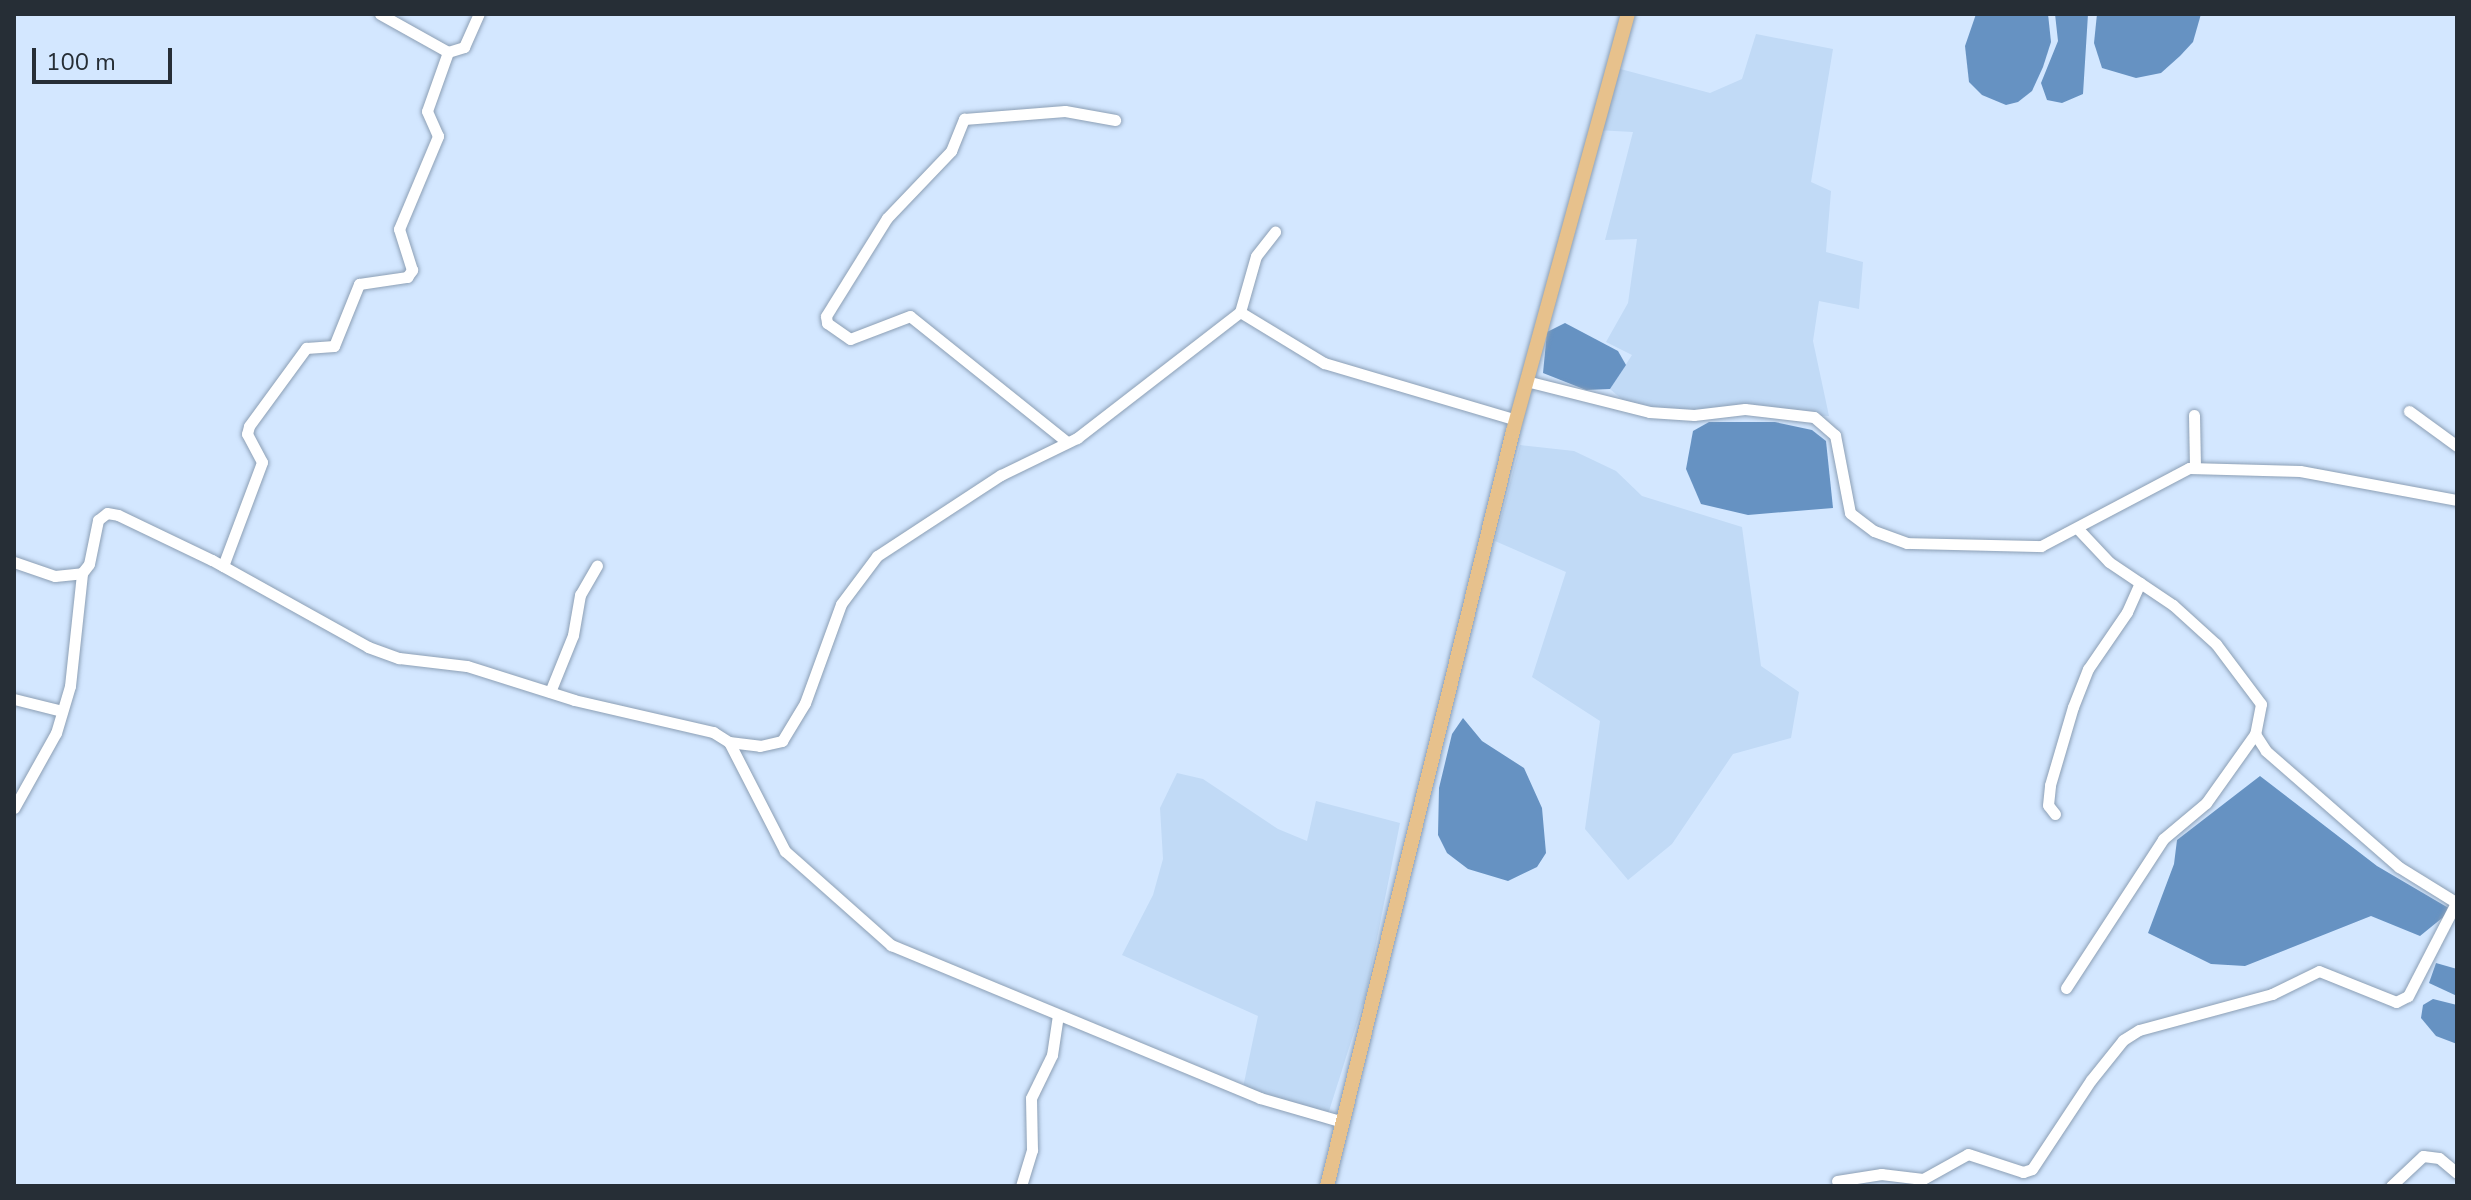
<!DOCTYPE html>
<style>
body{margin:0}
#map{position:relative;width:2471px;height:1200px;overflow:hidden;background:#d3e7ff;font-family:"Nunito Sans",sans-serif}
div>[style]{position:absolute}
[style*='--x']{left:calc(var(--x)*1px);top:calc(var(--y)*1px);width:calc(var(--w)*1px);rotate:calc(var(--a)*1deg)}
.built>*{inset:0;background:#c1daf6}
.water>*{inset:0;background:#6692c2}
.roads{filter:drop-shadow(0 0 2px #8c9fb5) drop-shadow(0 0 2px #8c9fb5)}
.minor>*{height:11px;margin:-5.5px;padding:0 5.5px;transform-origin:5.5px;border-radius:5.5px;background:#fff}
.major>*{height:14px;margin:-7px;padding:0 7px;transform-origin:7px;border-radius:7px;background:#e7c18c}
span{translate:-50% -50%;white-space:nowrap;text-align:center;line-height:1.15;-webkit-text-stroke:8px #d3e7ff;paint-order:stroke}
.frame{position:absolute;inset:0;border:16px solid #262e36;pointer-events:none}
.scale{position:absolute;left:32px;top:48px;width:140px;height:36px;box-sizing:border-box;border:4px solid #262e36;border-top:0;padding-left:10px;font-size:24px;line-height:28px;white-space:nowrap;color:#262e36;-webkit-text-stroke:6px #d3e7ff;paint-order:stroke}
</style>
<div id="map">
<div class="built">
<i style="clip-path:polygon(1756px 34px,1833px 49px,1811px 182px,1831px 191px,1826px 252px,1863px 262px,1859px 309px,1819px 301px,1813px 341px,1829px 416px,1632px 408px,1610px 389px,1632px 355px,1606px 342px,1628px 303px,1637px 239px,1605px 240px,1633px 132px,1596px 130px,1613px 67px,1710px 93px,1742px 79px)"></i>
<i style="clip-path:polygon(1520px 445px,1574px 451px,1616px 471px,1642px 496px,1742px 527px,1761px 666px,1799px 692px,1791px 738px,1733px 754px,1672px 844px,1628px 880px,1585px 829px,1600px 721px,1532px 677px,1566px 572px,1495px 541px)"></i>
<i style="clip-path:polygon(1177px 773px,1203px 779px,1278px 829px,1307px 841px,1316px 801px,1400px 823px,1366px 994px,1325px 1124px,1241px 1097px,1258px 1016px,1122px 955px,1153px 895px,1163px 859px,1160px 808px)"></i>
</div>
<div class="water">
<i style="clip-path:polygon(1976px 14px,2048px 14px,2051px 42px,2043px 67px,2032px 91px,2018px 102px,2006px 105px,1982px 95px,1969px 82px,1965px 46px)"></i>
<i style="clip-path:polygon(2055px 14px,2088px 14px,2083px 94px,2062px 103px,2047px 100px,2041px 83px,2058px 41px)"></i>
<i style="clip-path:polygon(2097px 14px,2201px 14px,2193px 42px,2180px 56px,2161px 73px,2136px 78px,2102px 68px,2094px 43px)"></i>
<i style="clip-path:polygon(1565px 323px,1618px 351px,1626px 365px,1610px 389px,1586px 390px,1543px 373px,1547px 332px)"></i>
<i style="clip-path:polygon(1709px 422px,1775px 422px,1812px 430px,1826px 441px,1833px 508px,1748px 515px,1701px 504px,1686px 469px,1693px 431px)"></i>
<i style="clip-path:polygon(1463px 718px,1482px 741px,1524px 768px,1542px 808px,1546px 853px,1537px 867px,1508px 881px,1468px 869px,1447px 853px,1438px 835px,1439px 788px,1452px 734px)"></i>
<i style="clip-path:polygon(2260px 776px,2377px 866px,2452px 910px,2420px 936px,2371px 916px,2245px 966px,2211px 964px,2148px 933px,2174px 864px,2177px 840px)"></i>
<i style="clip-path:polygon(2436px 963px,2457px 969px,2457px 996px,2429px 983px)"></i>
<i style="clip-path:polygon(2433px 999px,2457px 1005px,2457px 1044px,2436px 1036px,2421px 1018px,2423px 1005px)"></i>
</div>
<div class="roads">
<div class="minor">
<i style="--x:380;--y:14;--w:78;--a:29.2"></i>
<i style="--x:448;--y:52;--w:17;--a:-17"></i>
<i style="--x:464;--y:47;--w:36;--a:-66"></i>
<i style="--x:1240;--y:312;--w:98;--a:31.3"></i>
<i style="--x:1324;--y:363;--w:200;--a:16.5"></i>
<i style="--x:1526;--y:381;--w:127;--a:14.1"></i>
<i style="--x:1649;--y:412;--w:45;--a:3.8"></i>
<i style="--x:1694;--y:415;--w:51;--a:-6.7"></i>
<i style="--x:1745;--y:409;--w:69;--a:6.6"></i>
<i style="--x:1814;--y:417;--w:28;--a:41"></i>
<i style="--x:1835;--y:435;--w:79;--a:79.1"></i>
<i style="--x:1850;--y:513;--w:30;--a:37"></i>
<i style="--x:1874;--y:531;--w:35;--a:20"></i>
<i style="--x:1907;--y:543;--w:134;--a:1.3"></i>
<i style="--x:2041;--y:546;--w:167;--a:-27.8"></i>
<i style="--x:2189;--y:468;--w:111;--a:1.5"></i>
<i style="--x:2300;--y:471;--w:160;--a:10.5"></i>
<i style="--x:2409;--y:411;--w:59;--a:36.1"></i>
<i style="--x:2194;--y:415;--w:53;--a:88.9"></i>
<i style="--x:1067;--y:442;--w:201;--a:-141.3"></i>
<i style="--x:910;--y:316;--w:64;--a:159"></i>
<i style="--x:850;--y:339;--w:28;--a:-145"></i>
<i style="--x:827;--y:323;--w:7;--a:-98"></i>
<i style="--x:826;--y:316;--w:115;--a:-58.1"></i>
<i style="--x:887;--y:218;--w:93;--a:-46.3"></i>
<i style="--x:951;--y:151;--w:35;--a:-68"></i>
<i style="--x:964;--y:119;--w:101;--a:-4.5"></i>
<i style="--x:1065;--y:111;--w:51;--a:10.2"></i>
<i style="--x:2078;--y:529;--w:45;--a:46.8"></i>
<i style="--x:2109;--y:562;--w:77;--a:33.9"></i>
<i style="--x:2173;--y:605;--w:58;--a:42.2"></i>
<i style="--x:2216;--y:644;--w:75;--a:53.1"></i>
<i style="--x:2261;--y:704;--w:31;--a:101"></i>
<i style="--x:2255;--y:734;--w:20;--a:57"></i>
<i style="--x:2266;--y:751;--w:176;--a:41.1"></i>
<i style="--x:2399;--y:867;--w:68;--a:31.8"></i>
<i style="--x:14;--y:562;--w:43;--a:18.9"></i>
<i style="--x:55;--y:576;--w:27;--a:-6"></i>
<i style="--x:82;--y:573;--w:11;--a:-52"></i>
<i style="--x:89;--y:564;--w:45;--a:-78.4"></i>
<i style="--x:98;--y:520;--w:11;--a:-38"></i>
<i style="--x:107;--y:513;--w:11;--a:10"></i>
<i style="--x:118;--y:515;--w:104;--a:25.6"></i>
<i style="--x:212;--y:560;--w:179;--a:29.1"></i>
<i style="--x:368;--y:647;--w:33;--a:20"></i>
<i style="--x:399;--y:658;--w:68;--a:6.7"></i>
<i style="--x:467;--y:666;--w:112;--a:17.6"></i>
<i style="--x:574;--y:700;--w:143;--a:13"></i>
<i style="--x:713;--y:732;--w:19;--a:32"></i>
<i style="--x:729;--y:742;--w:123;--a:62.8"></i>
<i style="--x:785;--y:851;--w:142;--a:41.6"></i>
<i style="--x:891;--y:945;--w:399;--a:22.5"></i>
<i style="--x:1260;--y:1098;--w:86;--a:16.1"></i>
<i style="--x:223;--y:566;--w:111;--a:-69.4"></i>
<i style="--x:262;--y:462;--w:32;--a:-118"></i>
<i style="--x:247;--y:434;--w:8;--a:-76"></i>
<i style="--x:249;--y:426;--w:97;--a:-53.8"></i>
<i style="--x:306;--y:348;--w:28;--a:-4"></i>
<i style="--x:334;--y:346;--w:67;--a:-68"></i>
<i style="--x:359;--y:284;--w:49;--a:-8.3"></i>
<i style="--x:407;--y:277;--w:9;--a:-54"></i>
<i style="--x:412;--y:270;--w:43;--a:-107.6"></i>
<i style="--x:399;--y:229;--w:101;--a:-67.2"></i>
<i style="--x:438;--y:136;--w:27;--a:-114"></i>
<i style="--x:427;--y:111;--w:63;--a:-70.4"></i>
<i style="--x:550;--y:692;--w:61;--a:-68"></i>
<i style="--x:573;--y:635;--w:41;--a:-80.1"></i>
<i style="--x:580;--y:595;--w:34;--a:-60"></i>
<i style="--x:14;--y:699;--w:49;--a:14"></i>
<i style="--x:729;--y:742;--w:31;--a:7"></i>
<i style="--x:760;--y:746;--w:23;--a:-13"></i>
<i style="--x:782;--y:741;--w:44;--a:-58.8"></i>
<i style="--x:805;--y:703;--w:105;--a:-70"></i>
<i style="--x:841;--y:604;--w:60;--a:-53.1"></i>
<i style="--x:877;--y:556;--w:148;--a:-33.2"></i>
<i style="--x:1001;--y:475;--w:85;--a:-26"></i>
<i style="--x:1077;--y:438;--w:206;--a:-37.7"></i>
<i style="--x:1240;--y:312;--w:58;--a:-74.1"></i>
<i style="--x:1256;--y:256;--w:31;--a:-52"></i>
<i style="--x:14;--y:808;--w:86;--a:-60.8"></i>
<i style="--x:56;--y:733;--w:49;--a:-73.4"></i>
<i style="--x:70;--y:686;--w:114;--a:-83.9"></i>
<i style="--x:2055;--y:814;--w:11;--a:-128"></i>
<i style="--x:2048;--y:805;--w:20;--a:-84"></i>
<i style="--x:2050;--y:785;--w:81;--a:-73.6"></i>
<i style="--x:2073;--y:707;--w:41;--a:-68.5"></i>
<i style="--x:2088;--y:669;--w:69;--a:-55.6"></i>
<i style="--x:2127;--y:612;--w:32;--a:-66"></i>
<i style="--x:2066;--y:988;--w:178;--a:-56.9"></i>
<i style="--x:2163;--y:839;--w:56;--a:-39.9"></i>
<i style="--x:2206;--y:803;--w:85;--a:-54.6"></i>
<i style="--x:1837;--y:1181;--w:45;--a:-9"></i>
<i style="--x:1881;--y:1174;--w:42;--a:6.8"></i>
<i style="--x:1923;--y:1179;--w:51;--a:-29.1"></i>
<i style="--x:1968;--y:1154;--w:58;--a:18.1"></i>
<i style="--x:2023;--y:1172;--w:9;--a:-18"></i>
<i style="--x:2032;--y:1169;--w:107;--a:-56.5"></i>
<i style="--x:2091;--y:1080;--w:51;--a:-51.3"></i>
<i style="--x:2123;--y:1040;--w:19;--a:-32"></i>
<i style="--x:2139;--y:1030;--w:138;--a:-15.1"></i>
<i style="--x:2272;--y:994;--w:52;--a:-26.1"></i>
<i style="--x:2319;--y:971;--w:83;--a:21.9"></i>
<i style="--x:2396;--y:1002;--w:13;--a:-27"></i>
<i style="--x:2408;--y:996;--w:105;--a:-62.7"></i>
<i style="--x:1021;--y:1186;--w:38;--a:-73"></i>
<i style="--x:1032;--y:1150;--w:52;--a:-91.1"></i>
<i style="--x:1031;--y:1098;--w:48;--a:-64"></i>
<i style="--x:1052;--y:1055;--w:40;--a:-81.5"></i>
<i style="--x:2391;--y:1186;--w:44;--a:-43.2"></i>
<i style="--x:2423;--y:1156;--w:16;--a:7"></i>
<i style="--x:2439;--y:1158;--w:23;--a:40"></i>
</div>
<div class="major">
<i style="--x:1327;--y:1186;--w:778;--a:-76.16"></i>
<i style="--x:1513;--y:431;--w:433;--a:-74.6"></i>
</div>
</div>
<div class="frame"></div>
<div class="scale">100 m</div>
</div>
